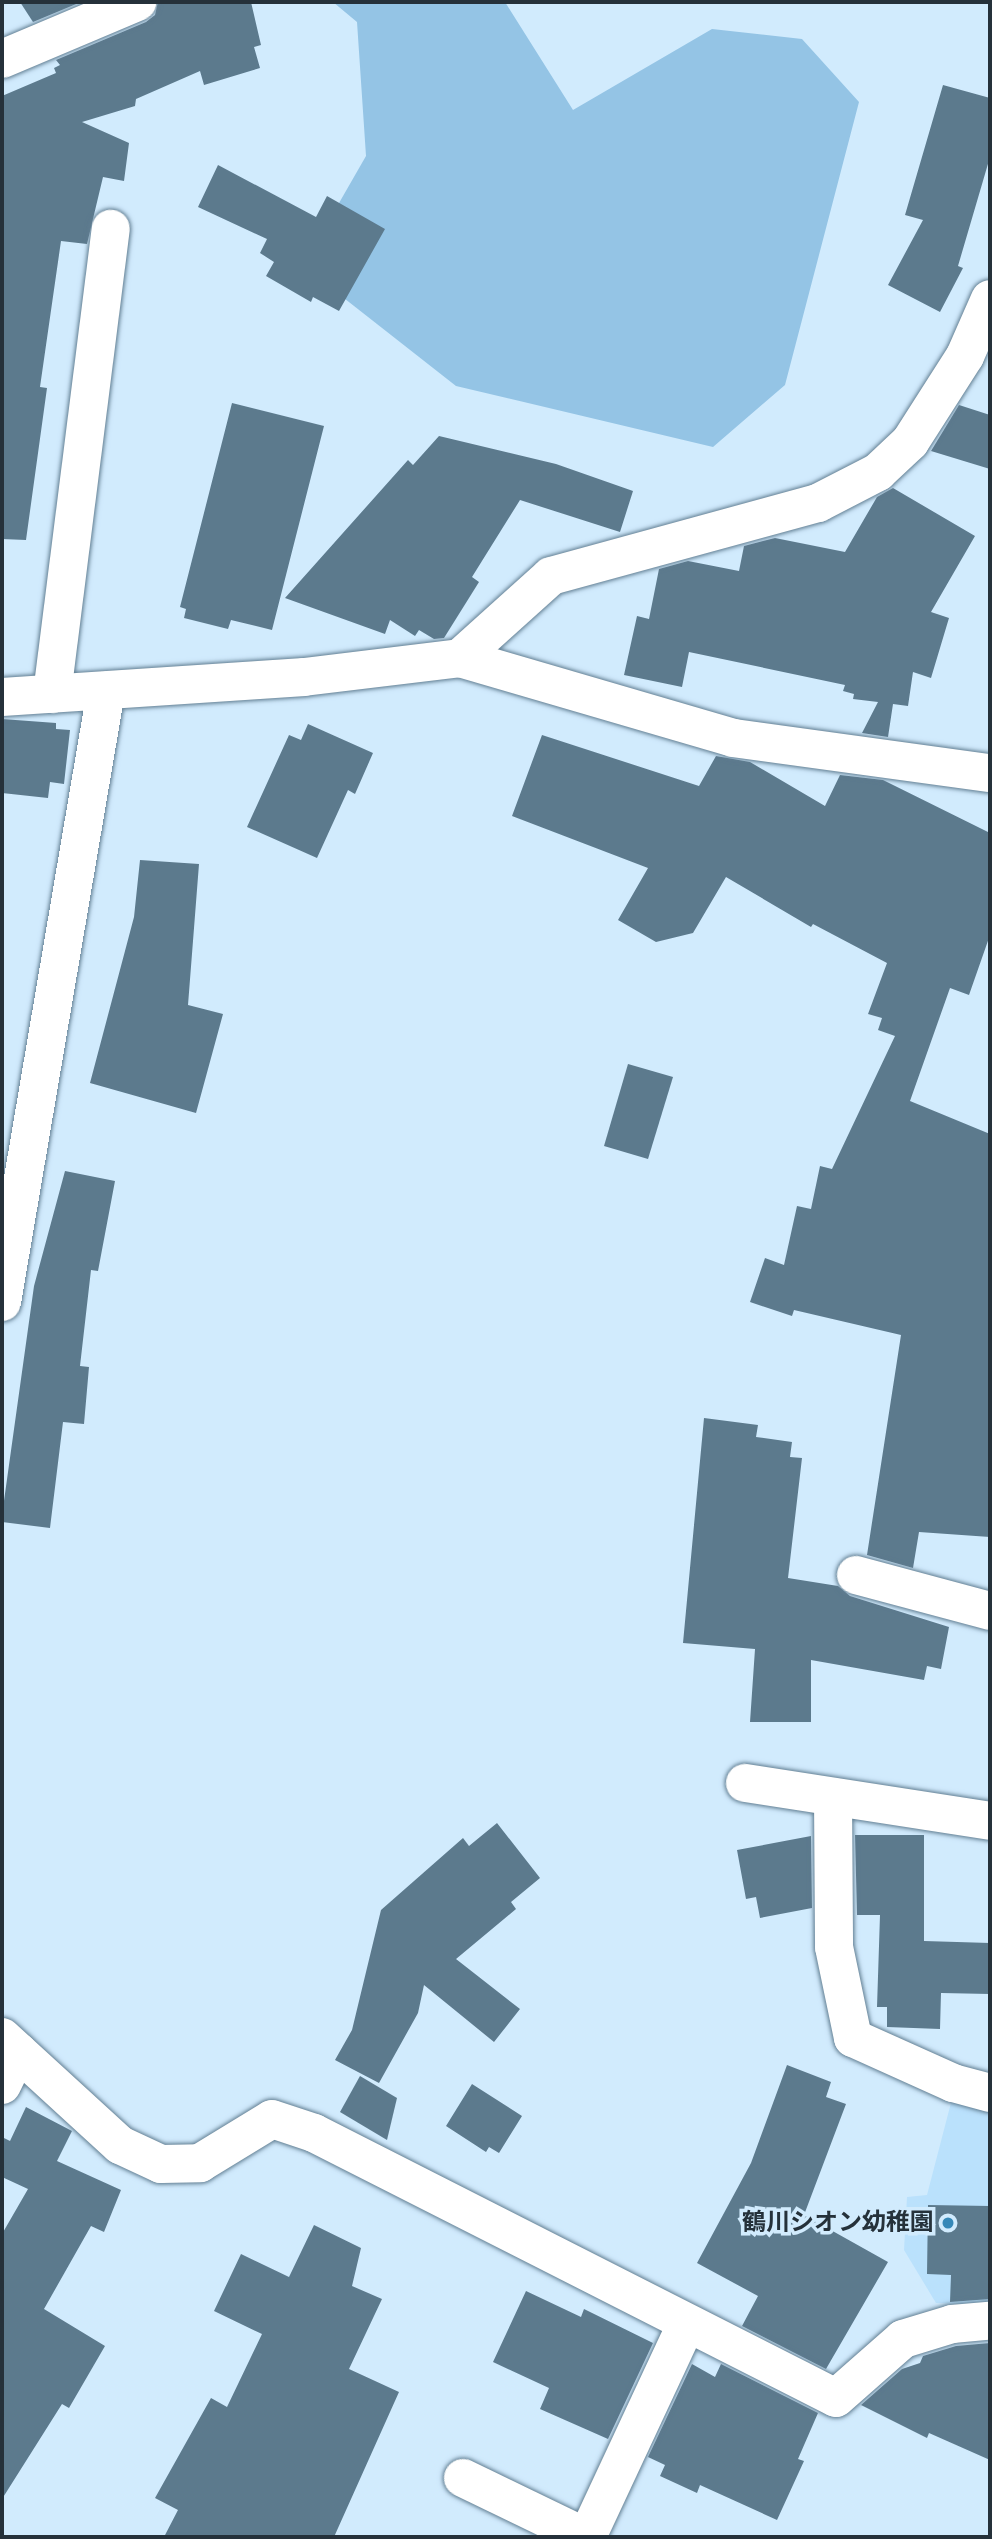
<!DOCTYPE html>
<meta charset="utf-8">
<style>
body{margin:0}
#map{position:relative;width:992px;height:2539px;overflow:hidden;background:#d1ebfd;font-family:Roboto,"Noto Sans JP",sans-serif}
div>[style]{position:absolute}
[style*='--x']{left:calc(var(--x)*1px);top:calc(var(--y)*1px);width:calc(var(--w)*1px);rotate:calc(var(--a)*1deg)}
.built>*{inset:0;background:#bae1fc}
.green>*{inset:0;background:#94c4e5}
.building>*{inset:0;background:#5c7a8d}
.roads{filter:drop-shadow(0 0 2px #627f93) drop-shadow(0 0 2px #627f93)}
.minor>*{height:38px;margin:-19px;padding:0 19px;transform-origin:19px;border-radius:19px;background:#fff}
.dots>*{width:19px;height:19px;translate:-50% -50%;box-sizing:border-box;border:4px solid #d1ebfd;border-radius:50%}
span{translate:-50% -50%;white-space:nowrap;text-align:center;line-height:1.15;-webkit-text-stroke:7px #d1ebfd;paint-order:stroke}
.poi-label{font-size:24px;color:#25313a;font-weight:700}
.right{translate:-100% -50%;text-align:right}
.frame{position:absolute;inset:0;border:4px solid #25313a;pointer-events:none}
</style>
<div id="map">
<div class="built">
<i style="clip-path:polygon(953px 2095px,990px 2105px,990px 2305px,936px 2303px,904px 2250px,907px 2197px,927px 2195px)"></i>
</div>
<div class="green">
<i style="clip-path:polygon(333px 2px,505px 2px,573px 110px,712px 29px,802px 39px,859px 102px,785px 385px,713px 447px,456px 386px,340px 295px,335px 210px,366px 156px,357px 22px)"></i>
</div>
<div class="building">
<i style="clip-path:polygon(20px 2px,81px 2px,33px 22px)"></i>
<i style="clip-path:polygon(158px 2px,251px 2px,261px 45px,254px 47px,260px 68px,204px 85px,200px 71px,136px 99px,135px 106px,82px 122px,129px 143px,124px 181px,103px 177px,87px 244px,61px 241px,40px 387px,47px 388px,26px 540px,2px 539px,2px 96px,56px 73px,54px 68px,60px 65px,56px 60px,146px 22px,155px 15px)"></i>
<i style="clip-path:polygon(943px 85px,990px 98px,990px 157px,958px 266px,963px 268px,940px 312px,888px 285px,923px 220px,905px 215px)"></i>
<i style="clip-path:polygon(218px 165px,316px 217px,327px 196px,385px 229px,339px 311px,313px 297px,311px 302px,266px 276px,274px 262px,260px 253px,267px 239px,198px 207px)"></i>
<i style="clip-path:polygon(232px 403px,324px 426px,272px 630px,231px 620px,228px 629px,184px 618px,186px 609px,180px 607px)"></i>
<i style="clip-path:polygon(959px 405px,990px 415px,990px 469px,931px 451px)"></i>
<i style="clip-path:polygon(439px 436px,556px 464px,633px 491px,620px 532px,520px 500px,472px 577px,479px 582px,444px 638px,434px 639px,419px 630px,415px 636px,390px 620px,385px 634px,285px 598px,408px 460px,413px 465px)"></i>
<i style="clip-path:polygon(893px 488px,975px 536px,931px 612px,949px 618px,931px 678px,913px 672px,908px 706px,893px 704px,888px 737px,862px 733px,878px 702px,853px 699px,854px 694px,843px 691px,845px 685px,689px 652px,682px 687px,624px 675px,637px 616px,649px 619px,659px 569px,688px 561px,739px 571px,744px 546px,775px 538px,845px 552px,877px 497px)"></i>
<i style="clip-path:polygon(2px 719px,56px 723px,56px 729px,70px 730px,64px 784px,50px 782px,48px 798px,2px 793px)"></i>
<i style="clip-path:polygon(308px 724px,373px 753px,355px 794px,348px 790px,317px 858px,247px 827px,289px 735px,301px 740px)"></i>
<i style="clip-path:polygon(542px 735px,699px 786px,716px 756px,750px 762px,825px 806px,840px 775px,883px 780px,990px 833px,990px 935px,969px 995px,950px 988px,910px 1101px,990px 1134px,990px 1537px,919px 1532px,913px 1568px,867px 1555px,901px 1335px,794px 1310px,792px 1316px,750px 1302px,765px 1258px,784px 1265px,797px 1206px,811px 1209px,820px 1166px,832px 1169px,895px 1036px,878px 1030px,882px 1018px,868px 1014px,887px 963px,813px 924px,811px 927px,726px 877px,693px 933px,656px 942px,618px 920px,648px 868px,512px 816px)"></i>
<i style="clip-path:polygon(140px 860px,199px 864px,188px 1005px,223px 1014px,196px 1113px,90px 1083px,134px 917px)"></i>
<i style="clip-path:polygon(628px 1064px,673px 1077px,648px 1159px,604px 1146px)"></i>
<i style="clip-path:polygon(65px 1171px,115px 1181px,98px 1271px,91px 1270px,80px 1366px,89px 1367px,84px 1424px,63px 1422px,50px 1528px,2px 1522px,2px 1515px,34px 1286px)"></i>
<i style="clip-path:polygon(704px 1418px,758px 1425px,756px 1437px,792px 1442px,790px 1457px,802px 1458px,788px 1578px,838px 1586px,850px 1596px,949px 1627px,941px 1669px,927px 1666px,924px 1680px,811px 1660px,811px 1722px,750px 1722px,755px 1649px,683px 1643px)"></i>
<i style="clip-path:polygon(497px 1823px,540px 1878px,511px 1902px,516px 1909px,456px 1959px,520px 2009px,494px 2042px,424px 1985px,418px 2013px,379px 2083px,335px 2060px,352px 2030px,381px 1910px,463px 1838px,469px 1846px)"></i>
<i style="clip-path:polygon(855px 1835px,924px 1835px,924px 1941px,990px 1943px,990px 1994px,941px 1993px,940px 2029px,887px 2027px,887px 2007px,877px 2007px,880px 1915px,857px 1915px)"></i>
<i style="clip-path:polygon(811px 1836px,812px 1908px,760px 1918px,756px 1897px,746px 1899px,737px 1850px)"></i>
<i style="clip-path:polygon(787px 2065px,831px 2082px,826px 2097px,846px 2104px,804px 2215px,888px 2262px,826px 2369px,742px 2326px,758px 2296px,697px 2263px,751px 2163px)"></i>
<i style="clip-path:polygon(360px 2076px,397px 2098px,387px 2140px,340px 2112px)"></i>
<i style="clip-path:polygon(472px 2084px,522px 2116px,499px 2153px,489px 2147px,486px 2152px,446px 2126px)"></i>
<i style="clip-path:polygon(26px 2107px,72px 2131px,57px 2161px,121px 2190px,104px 2232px,91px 2226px,44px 2309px,105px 2346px,69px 2408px,62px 2404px,2px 2499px,2px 2234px,28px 2189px,2px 2177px,2px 2137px,10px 2141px)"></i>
<i style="clip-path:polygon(928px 2205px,990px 2206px,990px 2299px,950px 2302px,951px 2275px,927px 2274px)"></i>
<i style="clip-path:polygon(314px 2225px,361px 2248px,352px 2286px,382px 2299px,349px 2369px,399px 2392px,334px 2537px,164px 2537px,178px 2510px,155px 2498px,211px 2398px,227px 2407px,262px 2334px,214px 2311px,241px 2254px,289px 2277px)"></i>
<i style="clip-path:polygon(526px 2291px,581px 2317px,584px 2309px,653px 2343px,608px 2439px,540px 2409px,549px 2388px,493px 2362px)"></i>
<i style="clip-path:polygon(990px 2343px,990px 2460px,929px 2433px,927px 2438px,861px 2405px,902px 2369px,920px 2363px,923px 2356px,956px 2346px)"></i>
<i style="clip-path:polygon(692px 2364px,715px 2377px,721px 2364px,818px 2413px,798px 2459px,804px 2461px,777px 2520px,700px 2485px,697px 2493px,660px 2476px,665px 2465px,648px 2457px)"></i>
</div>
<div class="roads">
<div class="minor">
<i style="--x:2;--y:59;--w:147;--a:-22.9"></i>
<i style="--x:460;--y:658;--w:284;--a:16.3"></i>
<i style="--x:733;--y:738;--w:259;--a:7.8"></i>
<i style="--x:52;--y:694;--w:469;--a:-82.8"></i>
<i style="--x:2;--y:697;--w:303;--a:-3.8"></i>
<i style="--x:304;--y:677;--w:157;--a:-6.9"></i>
<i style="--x:460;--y:658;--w:122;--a:-42"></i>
<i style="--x:551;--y:576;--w:277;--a:-15.3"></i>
<i style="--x:818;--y:503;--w:68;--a:-27.3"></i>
<i style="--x:878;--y:472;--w:44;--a:-43.2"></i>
<i style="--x:910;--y:442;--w:102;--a:-57.4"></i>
<i style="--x:965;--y:356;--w:62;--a:-66.3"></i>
<i style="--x:2;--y:1302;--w:620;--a:-80.34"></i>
<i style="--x:856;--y:1575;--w:139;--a:15"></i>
<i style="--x:745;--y:1783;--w:248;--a:8.8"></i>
<i style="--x:833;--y:1797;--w:150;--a:89.6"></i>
<i style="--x:834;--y:1947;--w:93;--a:78.2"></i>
<i style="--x:853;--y:2038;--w:110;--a:24.2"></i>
<i style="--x:953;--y:2083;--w:38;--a:15"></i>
<i style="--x:2;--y:2037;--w:160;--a:42.5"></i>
<i style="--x:120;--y:2145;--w:45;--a:24.9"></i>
<i style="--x:161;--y:2164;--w:39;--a:-1"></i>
<i style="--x:200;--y:2163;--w:84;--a:-31.4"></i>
<i style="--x:272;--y:2119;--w:44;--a:18.4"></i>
<i style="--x:314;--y:2133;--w:585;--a:26.92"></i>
<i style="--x:836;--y:2398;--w:89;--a:-41.4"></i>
<i style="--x:903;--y:2339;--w:51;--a:-17"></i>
<i style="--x:952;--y:2324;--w:38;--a:-5"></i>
<i style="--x:2;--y:2085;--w:37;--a:-64"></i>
<i style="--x:463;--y:2478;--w:136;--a:25.8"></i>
<i style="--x:587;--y:2537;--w:234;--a:-65"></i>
</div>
</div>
<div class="dots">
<i style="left:948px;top:2223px;background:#3588b8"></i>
</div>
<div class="poi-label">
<span class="right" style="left:934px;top:2223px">鶴川シオン幼稚園</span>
</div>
<div class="frame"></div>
</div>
